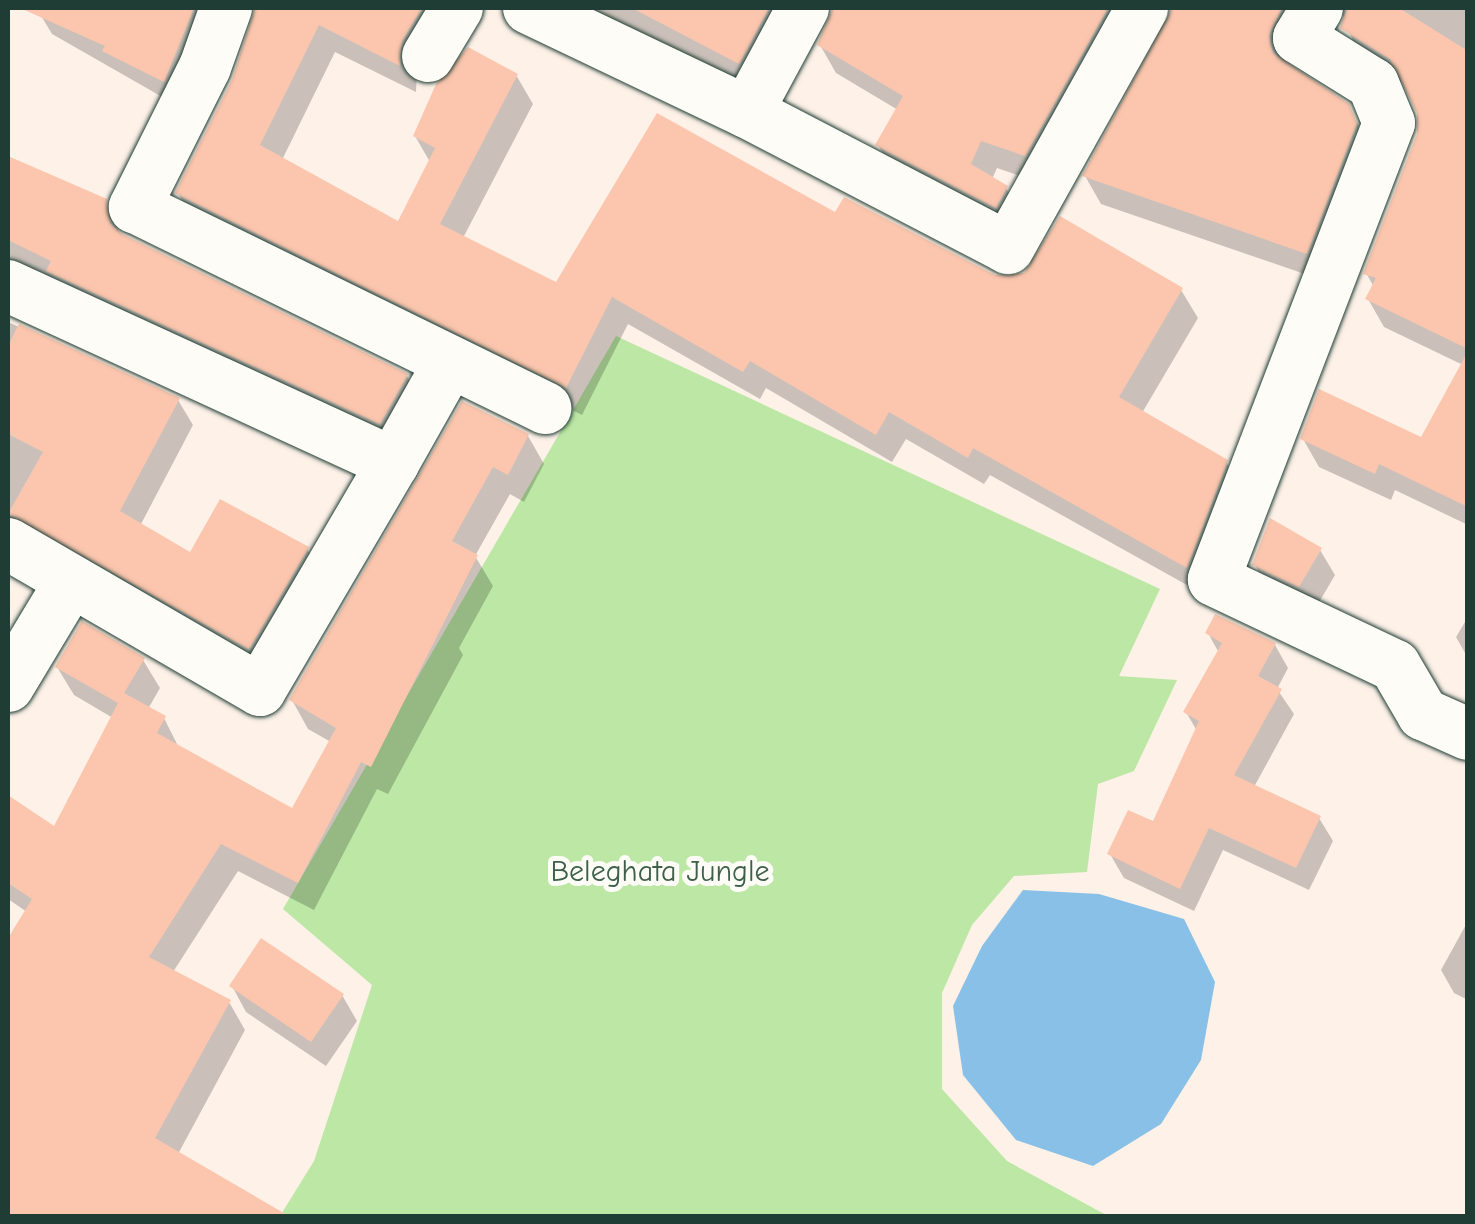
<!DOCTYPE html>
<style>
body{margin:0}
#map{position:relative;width:1475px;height:1224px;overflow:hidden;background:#fdf1e8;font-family:"Comic Neue",sans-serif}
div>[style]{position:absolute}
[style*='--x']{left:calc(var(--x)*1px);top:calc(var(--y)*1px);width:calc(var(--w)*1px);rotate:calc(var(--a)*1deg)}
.green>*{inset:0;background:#bce7a4}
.water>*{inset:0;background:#89c0e7}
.shadow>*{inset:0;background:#0003}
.building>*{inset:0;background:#fcc6ae}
.roads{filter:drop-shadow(0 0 2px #1f3d34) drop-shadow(0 0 2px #1f3d34)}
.minor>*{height:52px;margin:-26px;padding:0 26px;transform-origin:26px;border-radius:26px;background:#fdfcf7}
span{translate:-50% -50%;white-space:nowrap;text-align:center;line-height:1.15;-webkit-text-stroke:10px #fdfcf7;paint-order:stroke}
.park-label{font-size:30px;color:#3e5f4a}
.frame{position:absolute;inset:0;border:10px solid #1f3d34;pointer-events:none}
</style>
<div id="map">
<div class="green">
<i style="clip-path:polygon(616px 336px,1160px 589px,1119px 676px,1177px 680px,1134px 771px,1098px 784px,1087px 872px,1014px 876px,972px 925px,942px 993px,942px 1089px,1007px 1161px,1108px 1216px,280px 1216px,314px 1161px,372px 985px,283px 909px)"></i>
</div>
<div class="water">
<i style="clip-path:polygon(1023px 890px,1099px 894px,1184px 919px,1215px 982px,1201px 1060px,1161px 1124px,1093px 1166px,1016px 1140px,963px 1075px,953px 1006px,982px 946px)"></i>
</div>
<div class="shadow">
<i style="clip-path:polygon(195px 8px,209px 31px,178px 106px,52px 34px,37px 9px)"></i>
<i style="clip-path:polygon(255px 8px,451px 8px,417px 70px,416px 92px,335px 52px,282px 160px,399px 224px,430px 162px,415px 136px,516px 75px,533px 104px,463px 238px,557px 285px,836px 215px,995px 277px,1181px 290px,1198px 318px,1142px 413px,1226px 462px,1243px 491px,1203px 594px,990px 475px,984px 484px,906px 439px,892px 462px,766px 388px,760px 399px,628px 324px,582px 415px,195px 222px,178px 193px,236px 78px)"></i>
<i style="clip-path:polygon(586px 8px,1331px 8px,1307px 20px,1283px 66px,1347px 106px,1364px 135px,1322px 280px,1101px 204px,1085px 176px,1171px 22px,1171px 9px,1144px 9px,1041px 183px,997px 168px,992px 179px,1006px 188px,1022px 216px,1012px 234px,894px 172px,878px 145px,898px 110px,836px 73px,820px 45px,836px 8px,804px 9px,755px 90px)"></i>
<i style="clip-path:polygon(1340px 8px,1468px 8px,1468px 525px,1395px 490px,1391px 500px,1319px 467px,1303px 439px,1422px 440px,1463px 365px,1384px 327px,1368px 299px,1374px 287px,1366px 273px,1420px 134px,1420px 112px,1406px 85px,1359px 56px)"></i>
<i style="clip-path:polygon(8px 159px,105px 201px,121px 236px,407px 376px,421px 402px,395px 448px,8px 289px)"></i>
<i style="clip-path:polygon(8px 322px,178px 400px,193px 425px,140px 526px,191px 555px,307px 549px,322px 574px,264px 673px,8px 540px)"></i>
<i style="clip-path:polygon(463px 404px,528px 436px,544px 464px,524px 502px,510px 494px,475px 556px,493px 586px,459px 648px,463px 655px,388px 794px,377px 789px,314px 910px,238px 871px,173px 972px,229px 1002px,245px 1030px,178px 1154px,247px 1195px,260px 1216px,8px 1216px,8px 1106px,19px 1088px,8px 1080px,8px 942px,27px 912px,8px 899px,8px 798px,55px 829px,113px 718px,74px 695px,57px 667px,143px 660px,160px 688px,148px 709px,164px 718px,179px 748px,293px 812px,331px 742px,308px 729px,292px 700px)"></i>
<i style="clip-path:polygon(1320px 550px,1335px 575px,1314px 611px,1269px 590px,1255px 565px)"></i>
<i style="clip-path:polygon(1468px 617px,1468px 658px,1456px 637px)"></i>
<i style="clip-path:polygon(1208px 633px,1275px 645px,1288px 668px,1277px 689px,1294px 714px,1254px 787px,1319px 818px,1333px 841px,1309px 890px,1223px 850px,1194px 911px,1124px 878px,1110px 854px,1154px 824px,1197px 731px,1186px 712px,1219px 653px)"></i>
<i style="clip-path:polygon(1468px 921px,1468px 1000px,1454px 993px,1441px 970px)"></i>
<i style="clip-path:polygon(232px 986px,342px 995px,357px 1021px,326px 1066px,246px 1012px)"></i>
</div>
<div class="building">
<i style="clip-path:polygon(20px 8px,194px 8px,164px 82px,102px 51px,105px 46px)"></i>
<i style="clip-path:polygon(255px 8px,422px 8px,402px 41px,400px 66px,319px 25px,260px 145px,398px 221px,435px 148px,413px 136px,436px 84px,468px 47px,518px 74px,440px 224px,556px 282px,657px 113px,835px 212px,844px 197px,995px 275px,1024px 273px,1060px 216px,1183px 288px,1119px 397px,1228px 460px,1187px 568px,973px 448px,968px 458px,889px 412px,876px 435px,750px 361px,743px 372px,612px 297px,566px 388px,175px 193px,232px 80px)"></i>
<i style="clip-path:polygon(632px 8px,769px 8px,739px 64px)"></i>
<i style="clip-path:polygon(833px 8px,1108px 8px,1025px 156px,981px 141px,971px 164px,1008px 186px,996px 208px,875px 145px,903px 96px,817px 45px)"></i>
<i style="clip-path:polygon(1172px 8px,1282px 8px,1269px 36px,1273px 53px,1349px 104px,1357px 123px,1307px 254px,1082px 176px)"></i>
<i style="clip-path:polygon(1347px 8px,1399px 8px,1468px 51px,1468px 349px,1365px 299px,1376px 278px,1363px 274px,1417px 134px,1417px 113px,1390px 59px,1340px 28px)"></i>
<i style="clip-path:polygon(8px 156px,107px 199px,110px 223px,122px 234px,408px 374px,380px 424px,46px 271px,51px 261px,8px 240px)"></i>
<i style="clip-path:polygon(19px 324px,180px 398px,120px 511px,190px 552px,220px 499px,309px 547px,249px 649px,8px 514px,43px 452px,8px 434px,8px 346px)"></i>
<i style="clip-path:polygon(1468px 351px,1468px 507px,1379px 464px,1375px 474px,1300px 439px,1319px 389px,1421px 437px)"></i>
<i style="clip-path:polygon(462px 401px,529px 434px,508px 475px,493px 467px,452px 541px,478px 555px,371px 767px,361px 762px,298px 883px,221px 844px,149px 957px,231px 1000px,155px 1138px,289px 1216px,8px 1216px,8px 938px,32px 899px,8px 883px,8px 795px,54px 826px,118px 703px,55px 667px,82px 621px,145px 658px,124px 693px,166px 716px,157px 733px,292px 808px,336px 728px,289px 700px)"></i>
<i style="clip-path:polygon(1270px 518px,1322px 548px,1299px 587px,1252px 565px)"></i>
<i style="clip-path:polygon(1215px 614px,1276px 643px,1258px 676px,1282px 689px,1234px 775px,1321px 816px,1296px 868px,1209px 828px,1180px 889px,1107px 854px,1128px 810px,1153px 821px,1199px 721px,1183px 712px,1222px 643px,1205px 633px)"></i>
<i style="clip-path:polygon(261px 938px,344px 994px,311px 1042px,229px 986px)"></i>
</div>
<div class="roads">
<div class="minor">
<i style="--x:226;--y:8;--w:63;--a:109.6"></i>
<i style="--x:205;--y:67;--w:157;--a:116.6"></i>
<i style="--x:135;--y:207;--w:457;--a:26.1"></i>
<i style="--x:529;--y:8;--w:242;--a:25.5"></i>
<i style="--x:803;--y:8;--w:118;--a:118.3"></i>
<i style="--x:747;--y:112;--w:294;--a:27.5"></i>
<i style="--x:1008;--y:248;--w:275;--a:-60.8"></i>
<i style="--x:1317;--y:8;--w:35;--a:121"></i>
<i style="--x:1299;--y:38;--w:87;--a:31.9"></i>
<i style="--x:1373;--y:84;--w:42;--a:67.7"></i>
<i style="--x:1389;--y:123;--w:489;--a:111"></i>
<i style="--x:1214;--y:580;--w:200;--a:25.4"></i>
<i style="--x:1395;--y:666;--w:56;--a:59.7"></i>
<i style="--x:1423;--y:714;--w:49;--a:24"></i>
<i style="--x:428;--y:56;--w:56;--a:-58.9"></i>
<i style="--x:8;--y:286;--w:424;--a:24.7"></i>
<i style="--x:393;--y:463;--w:263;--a:120.4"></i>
<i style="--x:260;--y:690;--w:291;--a:-149.9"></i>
<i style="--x:393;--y:463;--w:116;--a:-60.6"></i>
<i style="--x:8;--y:686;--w:122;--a:-59"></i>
</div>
</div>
<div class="park-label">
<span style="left:660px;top:872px">Beleghata Jungle</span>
</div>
<div class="frame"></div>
</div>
